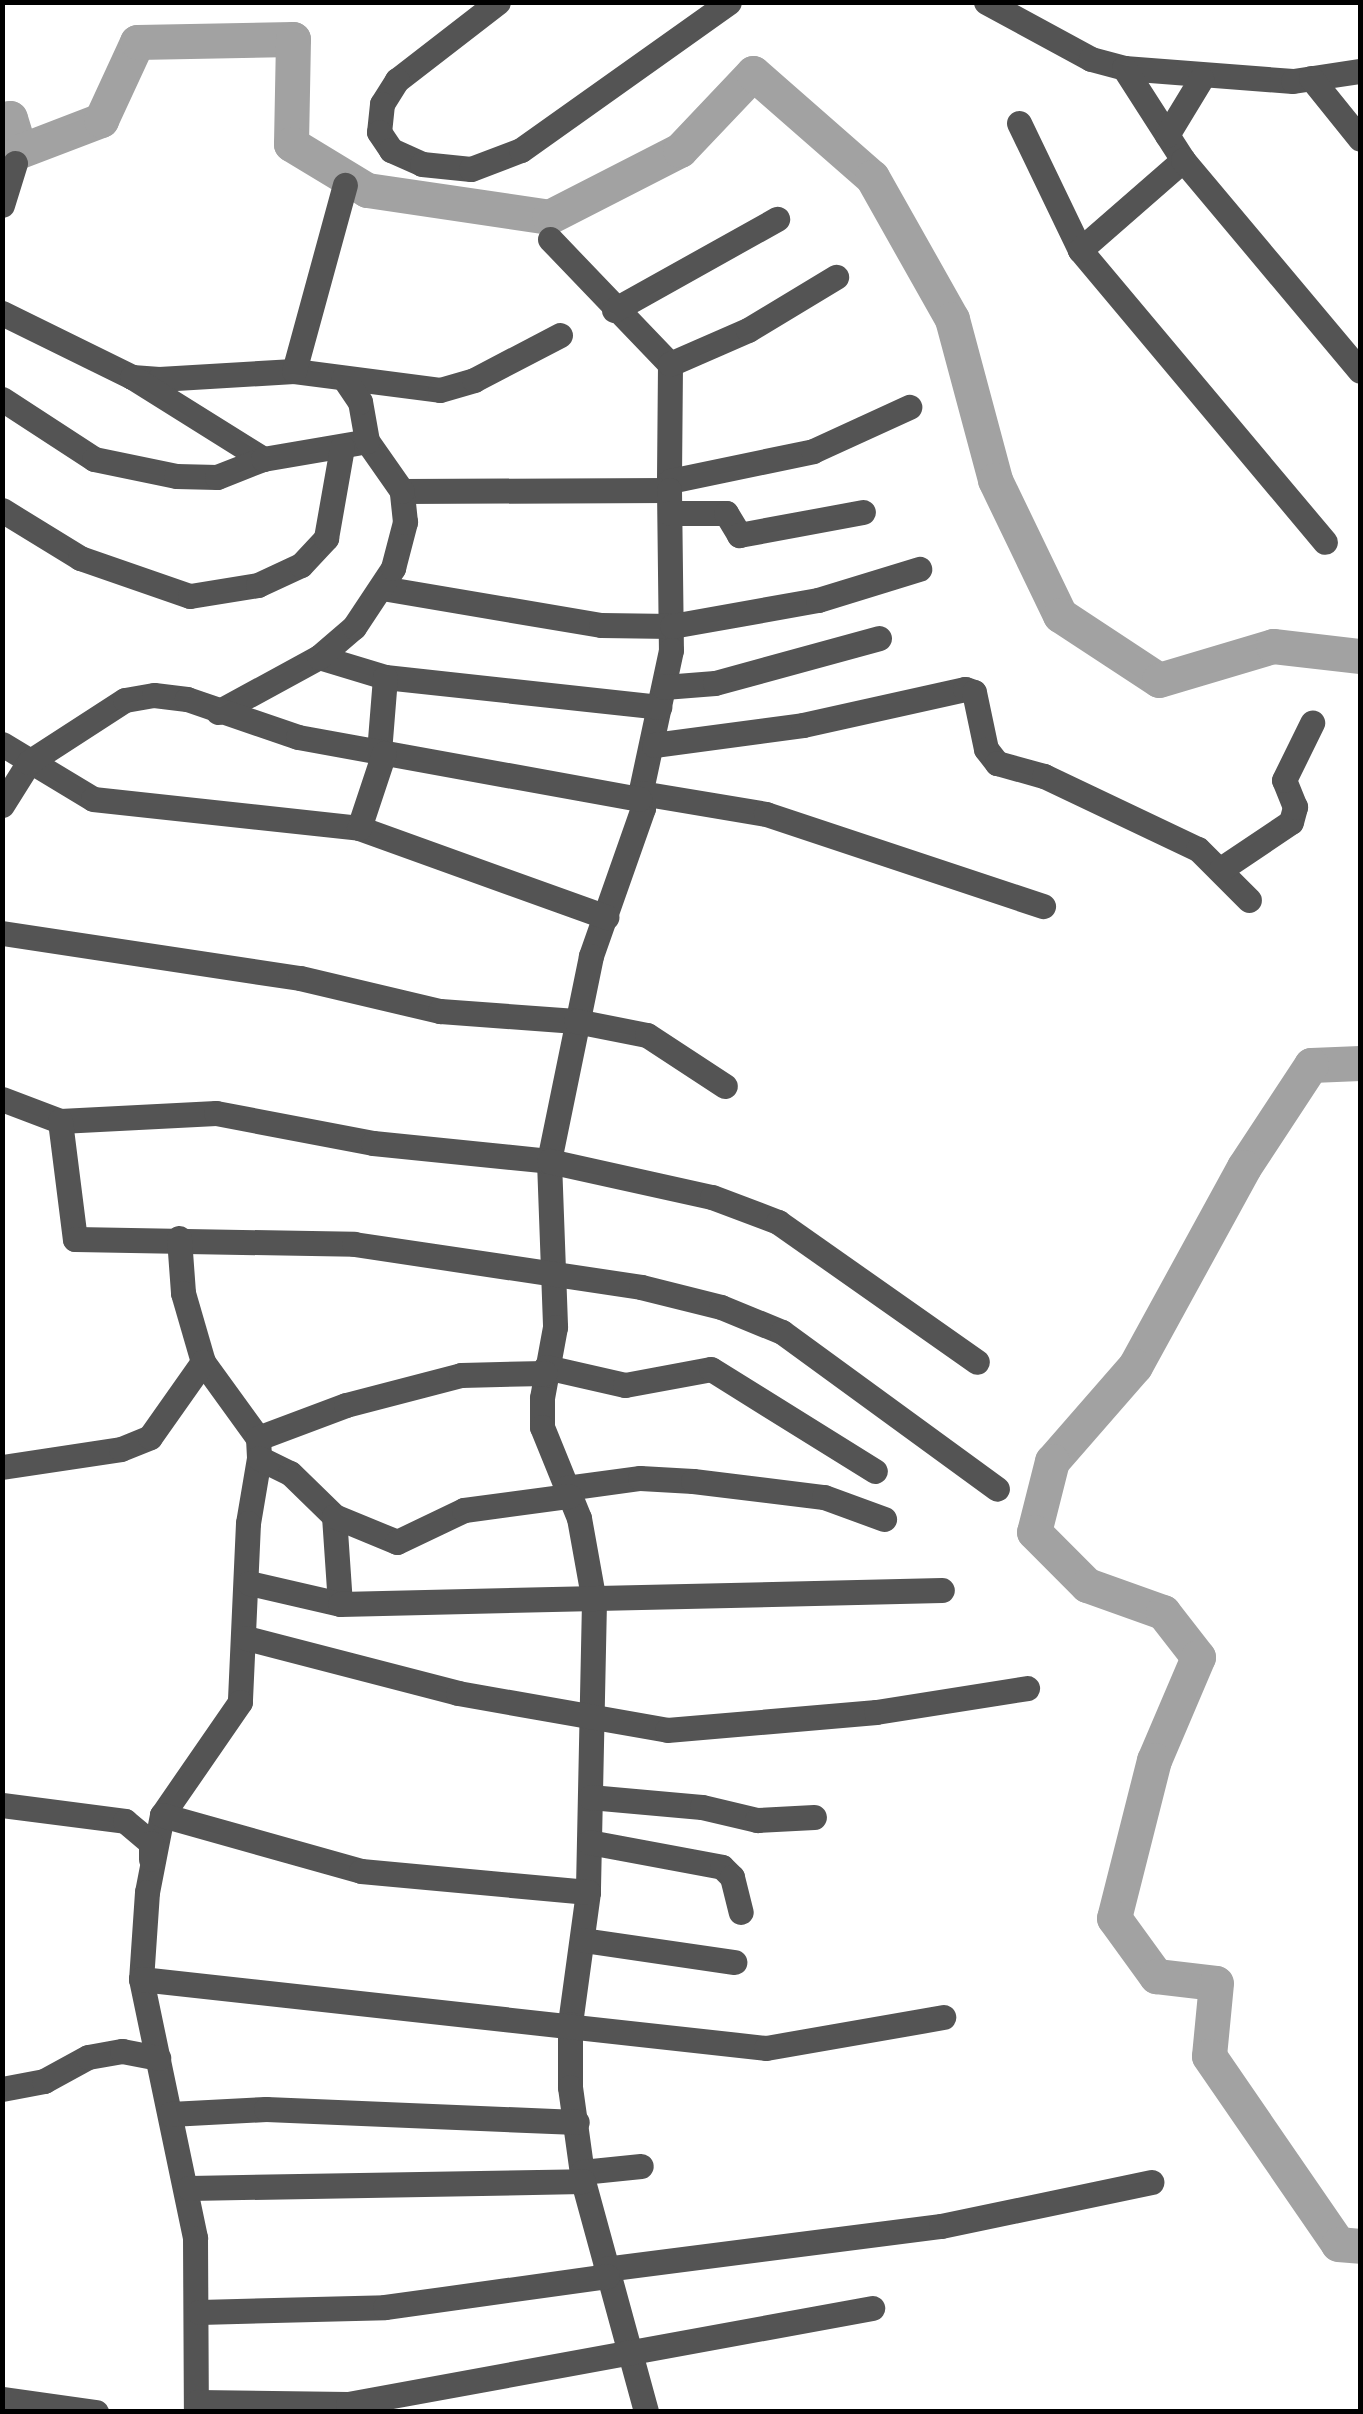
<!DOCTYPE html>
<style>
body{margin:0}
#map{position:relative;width:1363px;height:2414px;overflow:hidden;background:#fff;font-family:Poppins,sans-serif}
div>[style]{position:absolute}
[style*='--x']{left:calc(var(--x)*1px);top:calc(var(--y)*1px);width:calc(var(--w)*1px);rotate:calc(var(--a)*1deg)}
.river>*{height:35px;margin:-17.5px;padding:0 17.5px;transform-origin:17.5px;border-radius:17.5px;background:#a2a2a2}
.minor>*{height:25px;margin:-12.5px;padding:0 12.5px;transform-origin:12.5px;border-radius:12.5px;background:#545454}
span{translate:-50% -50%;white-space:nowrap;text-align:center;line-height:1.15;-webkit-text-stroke:8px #fff;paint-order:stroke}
.frame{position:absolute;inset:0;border:5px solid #000;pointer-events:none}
</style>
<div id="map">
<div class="river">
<i style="--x:2;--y:120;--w:8;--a:-14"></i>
<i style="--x:10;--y:118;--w:34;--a:73"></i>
<i style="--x:20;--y:151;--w:87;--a:-20.9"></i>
<i style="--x:101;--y:120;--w:86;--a:-65.2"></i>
<i style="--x:137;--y:42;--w:156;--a:-1.1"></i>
<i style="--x:293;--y:39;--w:105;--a:91.1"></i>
<i style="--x:291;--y:144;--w:89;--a:31.2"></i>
<i style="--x:367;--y:190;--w:184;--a:8.4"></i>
<i style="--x:549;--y:217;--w:147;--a:-27.1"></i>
<i style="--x:680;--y:150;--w:106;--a:-46.5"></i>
<i style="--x:753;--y:73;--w:158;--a:41.2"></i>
<i style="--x:872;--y:177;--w:163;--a:60.6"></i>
<i style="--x:952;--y:319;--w:167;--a:75"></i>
<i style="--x:995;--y:480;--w:150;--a:64.3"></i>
<i style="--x:1060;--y:615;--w:118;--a:33.3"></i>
<i style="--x:1159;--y:680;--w:119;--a:-16.6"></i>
<i style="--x:1273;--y:646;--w:88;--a:6.6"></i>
<i style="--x:1360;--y:1063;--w:49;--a:177.7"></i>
<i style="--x:1311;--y:1065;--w:122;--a:123.3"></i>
<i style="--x:1244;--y:1167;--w:227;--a:118.7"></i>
<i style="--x:1135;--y:1366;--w:126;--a:131.1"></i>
<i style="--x:1052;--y:1461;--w:73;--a:104.2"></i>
<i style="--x:1034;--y:1532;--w:75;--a:45"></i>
<i style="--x:1087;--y:1585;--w:81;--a:19.6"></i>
<i style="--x:1163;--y:1612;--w:57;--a:52.1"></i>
<i style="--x:1198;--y:1657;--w:112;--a:113.1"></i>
<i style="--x:1154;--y:1760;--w:163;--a:104.2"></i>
<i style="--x:1114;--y:1918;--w:72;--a:54.1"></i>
<i style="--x:1156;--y:1976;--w:60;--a:6.7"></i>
<i style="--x:1216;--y:1983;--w:73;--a:95.5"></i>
<i style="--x:1209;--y:2056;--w:228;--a:55.5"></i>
<i style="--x:1338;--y:2244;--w:22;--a:5"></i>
</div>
<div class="minor">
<i style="--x:498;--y:2;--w:128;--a:142.3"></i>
<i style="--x:397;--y:80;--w:28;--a:122"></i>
<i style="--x:382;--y:104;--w:28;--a:96"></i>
<i style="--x:379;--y:132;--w:22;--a:56"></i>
<i style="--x:391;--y:150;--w:34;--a:24"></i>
<i style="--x:422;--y:164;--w:49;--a:5.8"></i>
<i style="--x:471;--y:169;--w:53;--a:-20.8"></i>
<i style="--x:521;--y:150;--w:255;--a:-35.4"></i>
<i style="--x:986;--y:2;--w:119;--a:28.5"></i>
<i style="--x:1091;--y:59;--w:34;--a:15"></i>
<i style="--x:1124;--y:68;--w:169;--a:4.4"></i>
<i style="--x:1293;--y:81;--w:68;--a:-8.5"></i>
<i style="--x:1124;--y:68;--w:109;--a:57.3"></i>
<i style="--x:1311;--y:78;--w:78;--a:51.2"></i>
<i style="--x:1019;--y:123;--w:141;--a:64.3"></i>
<i style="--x:1080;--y:250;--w:381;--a:50"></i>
<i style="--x:1167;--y:135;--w:66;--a:-58.7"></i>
<i style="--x:2;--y:205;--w:44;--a:-72.8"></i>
<i style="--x:550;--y:239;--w:173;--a:46.2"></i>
<i style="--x:670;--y:364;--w:126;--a:90.5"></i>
<i style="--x:1080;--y:250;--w:137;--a:-41.1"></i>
<i style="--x:1183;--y:160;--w:275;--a:50"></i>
<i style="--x:614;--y:310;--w:187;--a:-29.2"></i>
<i style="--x:2;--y:313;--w:145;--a:26.2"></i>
<i style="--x:132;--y:377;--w:27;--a:4"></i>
<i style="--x:159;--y:379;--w:135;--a:-3.4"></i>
<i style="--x:294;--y:371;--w:147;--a:7.4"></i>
<i style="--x:440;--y:390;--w:35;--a:-16"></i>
<i style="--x:474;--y:380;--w:97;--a:-27.6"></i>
<i style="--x:670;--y:364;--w:85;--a:-23.6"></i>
<i style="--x:748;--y:330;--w:103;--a:-31.1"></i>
<i style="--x:294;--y:371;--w:193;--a:-74.7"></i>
<i style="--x:132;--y:377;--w:155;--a:32"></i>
<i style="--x:2;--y:399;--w:110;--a:33.1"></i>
<i style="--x:94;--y:459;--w:84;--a:11.7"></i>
<i style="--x:176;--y:476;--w:41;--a:1.4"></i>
<i style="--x:217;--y:477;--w:49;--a:-21.4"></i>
<i style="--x:263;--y:459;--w:95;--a:-9.7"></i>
<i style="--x:670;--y:481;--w:146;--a:-11.8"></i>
<i style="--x:813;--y:451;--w:106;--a:-24.6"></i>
<i style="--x:402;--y:491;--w:267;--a:-0.2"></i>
<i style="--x:669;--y:490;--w:160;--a:89.3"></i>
<i style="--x:671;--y:650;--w:152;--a:102.1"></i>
<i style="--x:639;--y:799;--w:10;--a:66"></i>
<i style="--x:643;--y:808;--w:157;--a:109.4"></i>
<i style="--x:591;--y:956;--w:209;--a:101.6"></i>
<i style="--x:549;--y:1161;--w:166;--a:87.9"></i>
<i style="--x:555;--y:1327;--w:72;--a:100.4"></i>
<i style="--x:542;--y:1398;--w:29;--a:90"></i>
<i style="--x:542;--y:1427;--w:98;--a:67.9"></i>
<i style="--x:579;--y:1518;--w:84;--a:79.8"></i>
<i style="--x:594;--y:1601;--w:291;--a:91.2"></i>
<i style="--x:588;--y:1892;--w:133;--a:97.8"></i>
<i style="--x:570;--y:2024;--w:63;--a:90"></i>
<i style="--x:570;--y:2087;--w:95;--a:82.1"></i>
<i style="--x:583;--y:2181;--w:239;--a:74.7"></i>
<i style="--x:2;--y:510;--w:92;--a:31.6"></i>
<i style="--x:80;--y:558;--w:116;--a:19.1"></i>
<i style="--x:190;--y:596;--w:69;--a:-9.2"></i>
<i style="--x:258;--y:585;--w:47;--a:-24.9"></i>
<i style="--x:301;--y:565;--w:37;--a:-47"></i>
<i style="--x:326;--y:538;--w:92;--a:-80"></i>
<i style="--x:670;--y:513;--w:56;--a:0"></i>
<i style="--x:726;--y:513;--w:26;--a:59"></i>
<i style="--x:739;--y:535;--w:126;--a:-10.5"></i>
<i style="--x:382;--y:588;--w:222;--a:9.6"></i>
<i style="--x:601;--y:625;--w:71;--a:0.8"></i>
<i style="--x:672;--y:626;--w:148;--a:-10.1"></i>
<i style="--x:818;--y:600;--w:106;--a:-17.1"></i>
<i style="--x:319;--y:657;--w:69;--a:16.9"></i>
<i style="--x:385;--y:677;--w:276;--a:6.2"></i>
<i style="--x:664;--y:687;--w:51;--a:-4.5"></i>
<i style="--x:715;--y:683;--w:170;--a:-15.3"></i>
<i style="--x:218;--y:712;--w:115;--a:-28.6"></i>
<i style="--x:319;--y:657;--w:46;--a:-40.6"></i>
<i style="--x:354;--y:627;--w:71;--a:-56.5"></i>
<i style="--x:393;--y:568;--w:48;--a:-75.4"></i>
<i style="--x:405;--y:522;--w:31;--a:-96"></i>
<i style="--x:402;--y:491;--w:61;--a:-125"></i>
<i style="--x:367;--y:441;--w:40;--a:-100"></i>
<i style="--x:360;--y:402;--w:29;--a:-124"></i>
<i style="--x:2;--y:744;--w:106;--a:31.1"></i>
<i style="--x:93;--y:799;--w:268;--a:6.2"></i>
<i style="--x:359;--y:828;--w:263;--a:19.8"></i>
<i style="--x:654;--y:745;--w:150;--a:-7.6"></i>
<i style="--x:803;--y:725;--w:166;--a:-12.5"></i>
<i style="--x:965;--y:689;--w:9;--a:18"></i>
<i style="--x:974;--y:692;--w:58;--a:78.1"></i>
<i style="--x:986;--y:749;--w:18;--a:52"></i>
<i style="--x:997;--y:763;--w:49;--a:15.5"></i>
<i style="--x:1044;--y:776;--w:170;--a:25.4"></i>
<i style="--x:1198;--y:849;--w:72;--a:45"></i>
<i style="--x:379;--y:752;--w:75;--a:-85.4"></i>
<i style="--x:641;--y:793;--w:127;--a:9.5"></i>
<i style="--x:766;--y:814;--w:292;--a:18.4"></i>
<i style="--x:2;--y:805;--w:51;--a:-57.9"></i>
<i style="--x:29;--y:762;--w:114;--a:-32.9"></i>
<i style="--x:125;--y:700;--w:29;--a:-10"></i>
<i style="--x:154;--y:695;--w:33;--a:7"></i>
<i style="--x:187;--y:699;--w:117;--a:18.9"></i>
<i style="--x:298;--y:737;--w:347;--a:10.3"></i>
<i style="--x:359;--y:828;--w:79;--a:-71.6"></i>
<i style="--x:1221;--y:869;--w:84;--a:-33.9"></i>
<i style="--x:1291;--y:822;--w:16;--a:-75"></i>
<i style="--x:1295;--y:807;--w:29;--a:-112"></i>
<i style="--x:1284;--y:780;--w:64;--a:-63.8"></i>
<i style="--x:2;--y:933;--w:301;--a:8.6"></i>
<i style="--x:300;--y:978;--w:144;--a:13.3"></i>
<i style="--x:440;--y:1011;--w:136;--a:4.2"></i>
<i style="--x:576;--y:1021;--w:72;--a:11.2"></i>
<i style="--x:647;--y:1035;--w:93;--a:33.2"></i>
<i style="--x:2;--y:1099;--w:62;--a:20.8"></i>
<i style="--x:60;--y:1121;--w:156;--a:-2.9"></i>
<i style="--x:216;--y:1113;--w:160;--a:10.8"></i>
<i style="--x:373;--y:1143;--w:177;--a:5.8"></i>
<i style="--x:549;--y:1161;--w:167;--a:12.5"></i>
<i style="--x:712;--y:1197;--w:71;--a:20.7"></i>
<i style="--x:778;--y:1222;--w:243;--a:35.1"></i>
<i style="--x:60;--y:1121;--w:119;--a:82.8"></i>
<i style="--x:75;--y:1239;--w:279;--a:1"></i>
<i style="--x:354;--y:1244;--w:290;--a:8.5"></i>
<i style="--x:641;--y:1287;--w:82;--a:14"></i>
<i style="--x:721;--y:1307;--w:66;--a:22.3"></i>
<i style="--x:782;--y:1332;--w:266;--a:36.1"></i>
<i style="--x:179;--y:1238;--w:55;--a:85.8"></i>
<i style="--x:183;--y:1293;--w:72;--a:73.8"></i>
<i style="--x:203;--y:1362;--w:94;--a:54.1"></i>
<i style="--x:258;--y:1438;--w:20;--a:87"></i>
<i style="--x:259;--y:1458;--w:66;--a:99.6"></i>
<i style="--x:248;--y:1523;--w:179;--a:92.6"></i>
<i style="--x:240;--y:1702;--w:137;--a:124.6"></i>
<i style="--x:162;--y:1815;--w:78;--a:101"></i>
<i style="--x:147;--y:1892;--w:87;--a:93.9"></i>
<i style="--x:141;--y:1979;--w:265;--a:78.2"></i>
<i style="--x:195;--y:2238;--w:174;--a:89.7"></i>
<i style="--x:546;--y:1367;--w:81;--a:12.8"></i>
<i style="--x:625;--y:1385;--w:87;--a:-10.5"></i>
<i style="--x:711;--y:1369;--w:193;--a:31.9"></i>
<i style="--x:258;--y:1438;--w:94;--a:-20.6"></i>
<i style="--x:346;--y:1405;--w:119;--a:-14.6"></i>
<i style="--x:461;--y:1375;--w:84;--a:-1.4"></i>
<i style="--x:259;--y:1458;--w:34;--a:26"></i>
<i style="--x:290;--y:1473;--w:62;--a:44.3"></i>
<i style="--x:334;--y:1516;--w:88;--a:86.1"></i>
<i style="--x:2;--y:1467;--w:120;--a:-8.6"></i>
<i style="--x:121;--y:1449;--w:31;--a:-22"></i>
<i style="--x:150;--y:1437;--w:92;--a:-54.8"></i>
<i style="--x:566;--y:1488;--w:75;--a:-7.7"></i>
<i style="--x:640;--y:1478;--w:53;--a:3.2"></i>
<i style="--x:693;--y:1481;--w:132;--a:7"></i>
<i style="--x:824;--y:1497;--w:64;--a:20.1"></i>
<i style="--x:334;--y:1516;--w:68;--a:22.4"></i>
<i style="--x:397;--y:1542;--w:74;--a:-25.5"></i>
<i style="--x:464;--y:1510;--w:106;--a:-7.6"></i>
<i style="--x:249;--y:1583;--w:93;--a:13"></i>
<i style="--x:340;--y:1604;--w:602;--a:-1.33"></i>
<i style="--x:246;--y:1638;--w:219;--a:14.5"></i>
<i style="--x:458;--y:1693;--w:212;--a:10"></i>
<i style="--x:667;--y:1730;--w:210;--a:-4.9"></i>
<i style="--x:876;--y:1712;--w:153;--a:-9"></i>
<i style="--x:590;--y:1797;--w:112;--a:5.1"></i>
<i style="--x:702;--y:1807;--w:57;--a:13.3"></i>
<i style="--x:757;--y:1820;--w:57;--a:-3"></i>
<i style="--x:2;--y:1805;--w:124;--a:7.4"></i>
<i style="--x:125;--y:1821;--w:34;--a:40"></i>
<i style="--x:151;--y:1843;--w:16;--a:90"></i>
<i style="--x:162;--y:1815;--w:207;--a:15.7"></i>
<i style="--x:361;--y:1871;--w:228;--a:5.3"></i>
<i style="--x:589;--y:1842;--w:135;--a:10.6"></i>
<i style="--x:722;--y:1867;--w:14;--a:45"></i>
<i style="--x:732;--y:1877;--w:36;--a:76"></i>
<i style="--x:583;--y:1940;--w:153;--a:8.3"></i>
<i style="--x:141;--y:1979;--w:629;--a:6.3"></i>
<i style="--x:766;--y:2048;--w:180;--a:-9.9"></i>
<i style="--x:2;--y:2089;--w:43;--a:-10.8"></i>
<i style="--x:44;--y:2081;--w:50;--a:-28.6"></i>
<i style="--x:88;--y:2057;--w:35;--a:-10"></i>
<i style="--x:122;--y:2051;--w:37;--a:11"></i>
<i style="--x:170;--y:2114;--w:96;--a:-3"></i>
<i style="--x:266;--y:2109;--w:311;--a:2.4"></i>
<i style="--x:582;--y:2172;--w:59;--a:-5.8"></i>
<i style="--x:189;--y:2188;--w:394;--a:-1"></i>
<i style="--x:605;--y:2269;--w:339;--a:-7.3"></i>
<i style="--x:941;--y:2226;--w:215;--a:-11.8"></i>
<i style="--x:199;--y:2312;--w:186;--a:-1.5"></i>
<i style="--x:385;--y:2307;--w:224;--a:-7.9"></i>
<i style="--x:2;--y:2399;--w:95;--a:7.9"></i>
<i style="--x:197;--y:2402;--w:151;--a:0.8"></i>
<i style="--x:348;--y:2404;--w:533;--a:-10.38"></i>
</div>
<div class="frame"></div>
</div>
